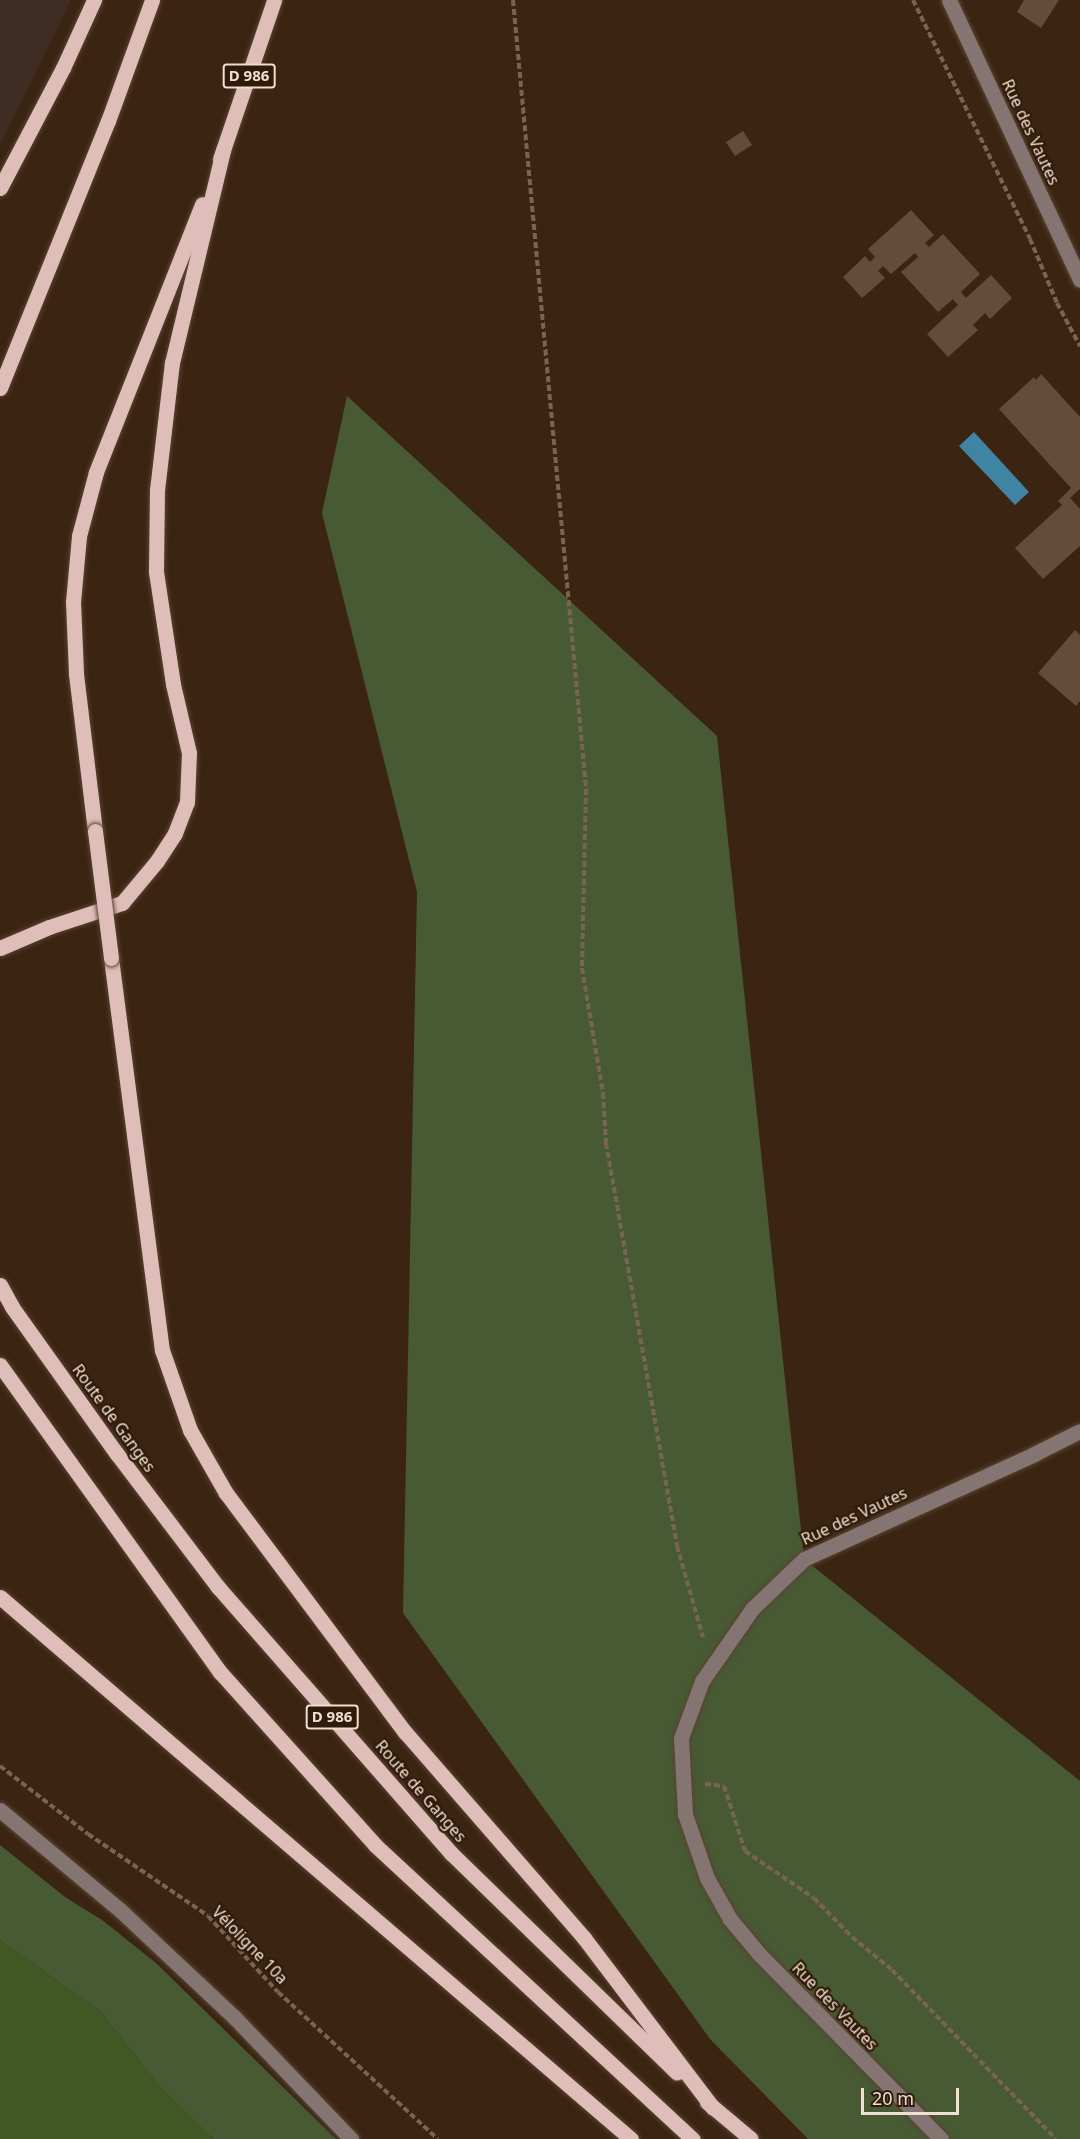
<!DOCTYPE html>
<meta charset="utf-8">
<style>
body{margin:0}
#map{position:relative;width:1080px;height:2139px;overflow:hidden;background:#3b2512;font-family:"Noto Sans",sans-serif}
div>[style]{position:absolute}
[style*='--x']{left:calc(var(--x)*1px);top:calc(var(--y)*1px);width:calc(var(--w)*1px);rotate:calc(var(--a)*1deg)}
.commercial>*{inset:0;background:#3f2d25}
.green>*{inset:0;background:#485a34}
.forest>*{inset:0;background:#405823}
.water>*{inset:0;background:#3f84a2}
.building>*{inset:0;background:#654c39}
.path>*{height:4px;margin-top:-2px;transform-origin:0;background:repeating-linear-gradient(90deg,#786454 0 6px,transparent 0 9px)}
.roads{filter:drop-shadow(0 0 2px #584331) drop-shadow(0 0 2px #584331)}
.minor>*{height:15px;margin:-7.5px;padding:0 7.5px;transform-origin:7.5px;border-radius:7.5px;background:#847472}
.major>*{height:15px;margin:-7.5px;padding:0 7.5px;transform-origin:7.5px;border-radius:7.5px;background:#dfbeb9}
.bridges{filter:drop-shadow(0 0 2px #584331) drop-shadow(0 0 2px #584331)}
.major-bridge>*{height:15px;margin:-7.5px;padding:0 7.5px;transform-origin:7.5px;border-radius:7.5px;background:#dfbeb9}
span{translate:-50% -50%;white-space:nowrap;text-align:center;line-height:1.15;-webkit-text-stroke:4.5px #311b08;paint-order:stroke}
.shield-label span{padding:2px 4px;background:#311b08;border:2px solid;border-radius:4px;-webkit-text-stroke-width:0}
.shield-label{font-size:15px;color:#eeded3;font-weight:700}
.street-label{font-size:16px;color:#eeded3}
.scale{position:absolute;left:861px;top:2088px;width:98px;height:27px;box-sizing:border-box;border:3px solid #eeded3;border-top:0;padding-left:8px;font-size:18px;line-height:21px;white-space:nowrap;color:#eeded3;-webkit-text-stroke:4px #311b08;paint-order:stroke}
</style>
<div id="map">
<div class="commercial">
<i style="clip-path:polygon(0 0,71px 0,0 145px)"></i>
</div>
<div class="green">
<i style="clip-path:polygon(347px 396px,717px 736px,804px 1559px,1080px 1781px,1080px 2139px,808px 2139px,710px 2039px,403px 1613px,417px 892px,322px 513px)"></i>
<i style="clip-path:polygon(0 1845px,65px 1897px,102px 1920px,156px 1963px,336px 2139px,213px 2139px,157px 2084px,102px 2013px,0 1940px)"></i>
</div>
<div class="forest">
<i style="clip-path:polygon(0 1940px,102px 2013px,157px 2084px,213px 2139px,0 2139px)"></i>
</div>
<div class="water">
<i style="clip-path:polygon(974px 432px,1029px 492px,1015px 505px,959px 446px)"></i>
</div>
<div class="building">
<i style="clip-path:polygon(1024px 0,1059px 0,1041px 28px,1017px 12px)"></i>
<i style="clip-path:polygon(743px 131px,752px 145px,735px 156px,726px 142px)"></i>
<i style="clip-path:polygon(911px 210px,934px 235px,925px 243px,929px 247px,943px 234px,980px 274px,961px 292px,966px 298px,991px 275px,1012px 298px,990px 319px,985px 313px,973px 325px,978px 330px,948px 357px,927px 334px,958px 305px,953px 299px,938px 312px,901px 272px,918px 257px,915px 253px,891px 274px,883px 266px,878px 271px,885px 278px,862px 298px,843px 277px,865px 256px,870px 262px,875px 257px,868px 249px)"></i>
<i style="clip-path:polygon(1041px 374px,1080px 417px,1080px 489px,1070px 498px,1080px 509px,1080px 546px,1043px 579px,1015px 548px,1062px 505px,1058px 501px,1071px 488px,999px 409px,1034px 377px,1036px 380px)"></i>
<i style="clip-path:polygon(1075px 630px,1080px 635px,1080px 701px,1076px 706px,1038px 673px)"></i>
</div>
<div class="path">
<i style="--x:513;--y:0;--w:792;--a:84.71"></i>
<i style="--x:586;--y:789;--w:179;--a:91.3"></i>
<i style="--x:582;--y:968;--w:127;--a:80.5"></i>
<i style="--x:603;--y:1093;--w:50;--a:86.6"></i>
<i style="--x:606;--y:1143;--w:409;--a:80"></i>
<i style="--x:677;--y:1546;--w:95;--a:74.1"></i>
<i style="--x:913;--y:0;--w:266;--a:63.9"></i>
<i style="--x:1030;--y:239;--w:69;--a:67.1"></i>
<i style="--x:1057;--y:303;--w:49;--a:61.9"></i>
<i style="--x:0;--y:1766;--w:111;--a:37.7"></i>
<i style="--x:88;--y:1834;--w:145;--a:34.3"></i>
<i style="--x:208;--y:1916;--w:103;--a:47.4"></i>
<i style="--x:278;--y:1992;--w:217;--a:42.6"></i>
<i style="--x:705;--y:1784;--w:19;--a:6"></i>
<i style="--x:724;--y:1786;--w:68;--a:72.1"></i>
<i style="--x:745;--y:1851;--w:83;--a:34.3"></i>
<i style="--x:814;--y:1898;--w:54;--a:45.7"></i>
<i style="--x:852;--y:1937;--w:52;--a:39.5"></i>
<i style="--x:892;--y:1970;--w:235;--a:45.9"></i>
</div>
<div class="roads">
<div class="minor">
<i style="--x:949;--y:0;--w:309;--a:64.9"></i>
<i style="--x:0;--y:1810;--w:156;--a:39.8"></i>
<i style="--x:120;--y:1910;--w:158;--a:43.2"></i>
<i style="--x:235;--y:2018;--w:168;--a:46.2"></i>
<i style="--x:941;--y:2139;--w:258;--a:-134.5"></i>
<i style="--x:760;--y:1955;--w:47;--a:-129.8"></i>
<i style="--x:730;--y:1919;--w:47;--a:-119.3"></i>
<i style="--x:707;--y:1878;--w:68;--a:-109"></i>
<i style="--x:685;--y:1814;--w:76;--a:-93"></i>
<i style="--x:681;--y:1738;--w:61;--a:-69.8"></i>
<i style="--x:702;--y:1681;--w:88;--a:-55.2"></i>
<i style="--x:752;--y:1609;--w:72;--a:-43.9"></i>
<i style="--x:804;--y:1559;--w:253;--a:-24.5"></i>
<i style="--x:1034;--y:1454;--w:51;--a:-26.6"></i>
</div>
<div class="major">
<i style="--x:220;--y:159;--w:168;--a:-71.2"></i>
<i style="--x:0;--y:188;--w:136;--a:-62.3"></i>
<i style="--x:63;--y:68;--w:75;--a:-65.5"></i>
<i style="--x:0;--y:388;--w:288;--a:-68"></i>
<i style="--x:108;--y:121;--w:129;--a:-70"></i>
<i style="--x:95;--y:831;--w:159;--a:-96.9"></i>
<i style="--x:76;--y:673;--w:71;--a:-92.4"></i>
<i style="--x:73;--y:602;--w:66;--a:-84.8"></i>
<i style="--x:79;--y:536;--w:66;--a:-75.1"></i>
<i style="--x:96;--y:472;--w:288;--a:-68.4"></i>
<i style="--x:0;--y:948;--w:53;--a:-23.2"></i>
<i style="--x:49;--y:927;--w:77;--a:-18.2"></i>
<i style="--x:122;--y:903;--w:55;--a:-50.2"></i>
<i style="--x:157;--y:861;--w:33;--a:-57"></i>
<i style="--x:175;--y:833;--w:33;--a:-69"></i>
<i style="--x:187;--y:802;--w:49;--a:-87.7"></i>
<i style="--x:189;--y:753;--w:71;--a:-103.1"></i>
<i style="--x:173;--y:684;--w:114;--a:-98.6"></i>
<i style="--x:156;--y:571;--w:81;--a:-89.3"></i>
<i style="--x:157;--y:490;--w:128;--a:-83.3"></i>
<i style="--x:172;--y:363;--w:218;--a:-76.5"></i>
<i style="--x:111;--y:958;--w:395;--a:82.6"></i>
<i style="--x:162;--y:1350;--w:85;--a:70.7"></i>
<i style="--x:190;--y:1430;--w:73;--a:60.3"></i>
<i style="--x:226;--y:1493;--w:299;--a:53.2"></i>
<i style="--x:405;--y:1732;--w:273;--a:49"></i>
<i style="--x:584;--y:1938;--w:213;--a:52.8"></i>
<i style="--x:0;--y:1285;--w:25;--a:61"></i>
<i style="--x:12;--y:1307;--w:181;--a:54.5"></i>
<i style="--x:117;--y:1454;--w:167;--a:52.8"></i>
<i style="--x:218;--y:1587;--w:354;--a:48.8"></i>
<i style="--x:451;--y:1853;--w:315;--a:44.2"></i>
<i style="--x:0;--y:1365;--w:378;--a:54.4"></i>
<i style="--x:220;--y:1672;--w:232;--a:48.1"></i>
<i style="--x:375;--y:1845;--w:433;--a:42.8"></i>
<i style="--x:0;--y:1597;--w:832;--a:40.66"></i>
<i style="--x:707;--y:2102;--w:57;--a:40.1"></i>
</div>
</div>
<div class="bridges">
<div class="major-bridge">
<i style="--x:95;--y:831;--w:128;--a:82.8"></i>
</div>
</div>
<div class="shield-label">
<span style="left:249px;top:76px">D 986</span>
<span style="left:332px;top:1717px">D 986</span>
</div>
<div class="street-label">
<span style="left:1031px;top:132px;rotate:65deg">Rue des Vautes</span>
<span style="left:114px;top:1418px;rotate:54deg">Route de Ganges</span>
<span style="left:854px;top:1516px;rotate:-25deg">Rue des Vautes</span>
<span style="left:421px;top:1791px;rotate:49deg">Route de Ganges</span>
<span style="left:250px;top:1945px;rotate:46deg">Véloligne 10a</span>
<span style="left:835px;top:2006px;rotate:46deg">Rue des Vautes</span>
</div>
<div class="scale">20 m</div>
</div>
